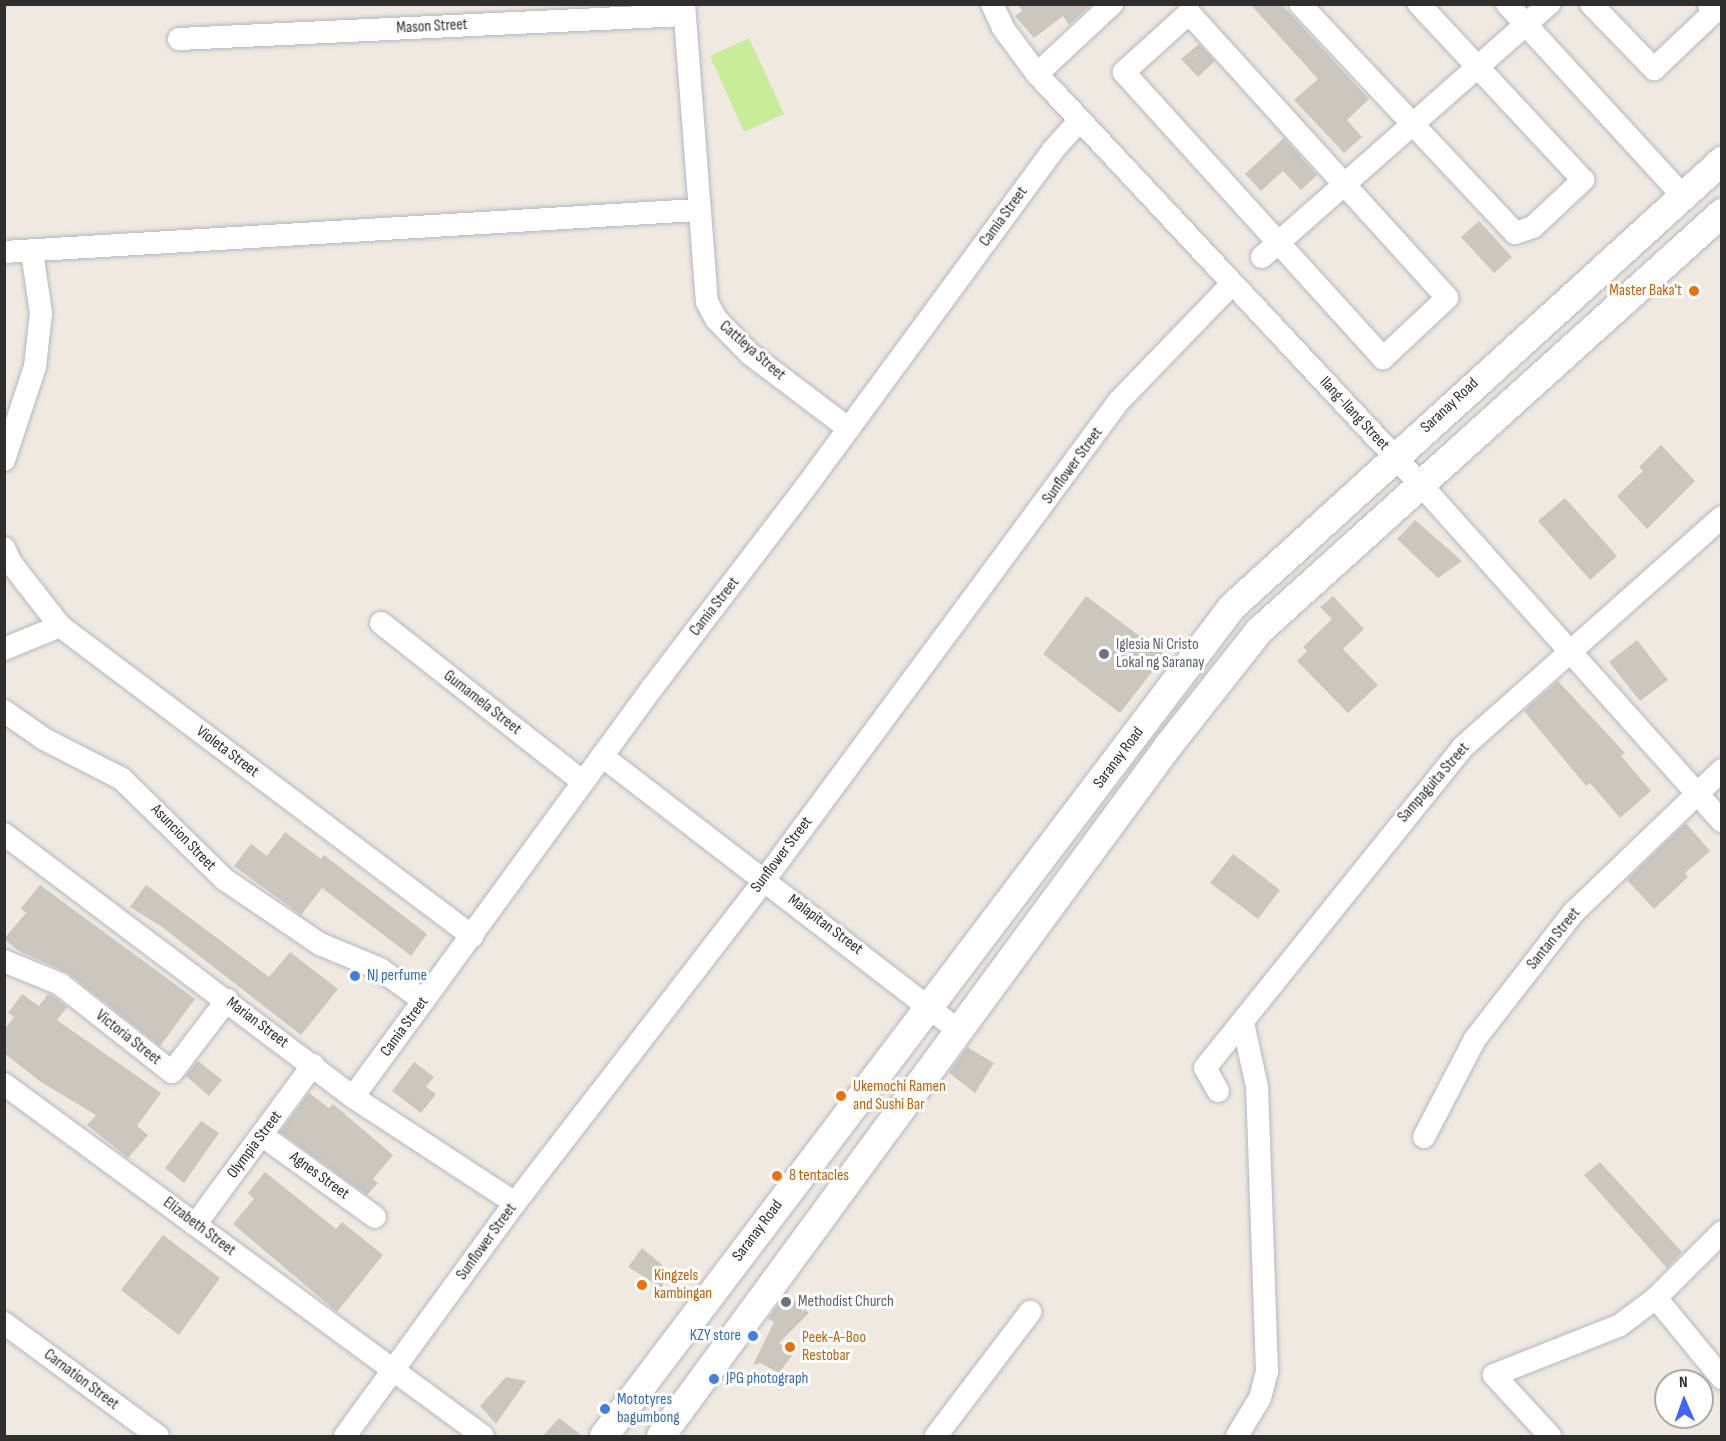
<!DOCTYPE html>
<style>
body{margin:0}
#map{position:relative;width:1726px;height:1441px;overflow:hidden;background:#efe9e1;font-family:"Sofia Sans Condensed",sans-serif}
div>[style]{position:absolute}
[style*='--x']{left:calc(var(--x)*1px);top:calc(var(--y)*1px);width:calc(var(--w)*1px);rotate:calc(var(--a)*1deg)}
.pitch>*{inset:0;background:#c9ec9a}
.building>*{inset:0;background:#cbc7bf}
.roads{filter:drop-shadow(0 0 2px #b4b7c1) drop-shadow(0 0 2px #b4b7c1)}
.minor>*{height:22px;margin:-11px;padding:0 11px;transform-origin:11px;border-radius:11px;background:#fff}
.tertiary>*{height:28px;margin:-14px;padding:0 14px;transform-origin:14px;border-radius:14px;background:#fff}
.dots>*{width:16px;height:16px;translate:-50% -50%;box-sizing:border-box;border:3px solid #fff;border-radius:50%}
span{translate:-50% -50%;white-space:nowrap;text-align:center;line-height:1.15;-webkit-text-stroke:6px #fff;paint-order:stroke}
.street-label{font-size:16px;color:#2e2e2e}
.food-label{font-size:16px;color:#c56008}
.right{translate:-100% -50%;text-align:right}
.left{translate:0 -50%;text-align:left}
.worship-label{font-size:16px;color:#5b616d}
.shop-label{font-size:16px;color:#366cbe}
.frame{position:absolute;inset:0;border:6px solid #2e2e2e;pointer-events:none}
.north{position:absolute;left:1654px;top:1369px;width:60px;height:60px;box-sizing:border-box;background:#fff;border:2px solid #ababab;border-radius:50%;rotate:358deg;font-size:16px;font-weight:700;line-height:24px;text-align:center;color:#2e2e2e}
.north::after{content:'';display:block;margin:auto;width:21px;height:27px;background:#4264fb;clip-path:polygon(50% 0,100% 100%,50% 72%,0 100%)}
</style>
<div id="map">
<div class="pitch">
<i style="clip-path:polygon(749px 38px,784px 114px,744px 132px,710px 56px)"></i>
</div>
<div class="building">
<i style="clip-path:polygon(1018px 4px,1092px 4px,1069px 25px,1063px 16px,1034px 38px,1015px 16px,1022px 11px)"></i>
<i style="clip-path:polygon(1250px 4px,1281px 4px,1369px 99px,1347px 120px,1362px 137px,1344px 153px,1294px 100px,1318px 79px)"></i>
<i style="clip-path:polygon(1199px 44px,1215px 61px,1198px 77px,1181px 59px)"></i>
<i style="clip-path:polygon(1284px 138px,1317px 175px,1301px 190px,1283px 171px,1261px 191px,1245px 174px)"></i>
<i style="clip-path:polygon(1479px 221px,1512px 257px,1494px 273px,1461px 237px)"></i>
<i style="clip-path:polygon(1661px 445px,1695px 481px,1647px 529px,1617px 496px,1643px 471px,1639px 467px)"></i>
<i style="clip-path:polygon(1565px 498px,1617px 556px,1590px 580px,1538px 521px)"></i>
<i style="clip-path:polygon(1415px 520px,1462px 561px,1438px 578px,1397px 539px)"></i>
<i style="clip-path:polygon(1086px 596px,1165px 655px,1120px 713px,1043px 654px)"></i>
<i style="clip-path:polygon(1333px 596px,1364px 629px,1343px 649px,1378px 685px,1348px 713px,1297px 661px,1307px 651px,1303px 647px,1332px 619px,1320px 607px)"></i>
<i style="clip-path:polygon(1637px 640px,1668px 680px,1640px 701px,1609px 662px)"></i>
<i style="clip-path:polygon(1558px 681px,1625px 753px,1621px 756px,1651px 791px,1620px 818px,1590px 783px,1586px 786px,1524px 711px)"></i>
<i style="clip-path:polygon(1686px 823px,1710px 851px,1685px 873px,1688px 877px,1654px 909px,1627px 880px)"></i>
<i style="clip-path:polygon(285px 832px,321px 859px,324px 855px,427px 934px,411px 956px,322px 888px,301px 915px,234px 866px,251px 844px,267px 856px)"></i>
<i style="clip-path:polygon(1233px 854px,1280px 890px,1258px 919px,1210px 883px)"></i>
<i style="clip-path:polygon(40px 885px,195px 999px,160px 1046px,68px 973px,19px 951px,4px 939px,26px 913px,21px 908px)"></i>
<i style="clip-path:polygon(146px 885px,269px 977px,290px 952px,338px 989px,301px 1035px,162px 927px,130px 907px)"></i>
<i style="clip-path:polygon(22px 994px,39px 1006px,48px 994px,53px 996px,67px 1007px,57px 1020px,161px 1093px,137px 1126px,148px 1135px,128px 1158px,87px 1125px,96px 1115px,41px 1082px,4px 1053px,4px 1030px,14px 1017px,8px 1013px)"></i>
<i style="clip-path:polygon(967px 1047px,994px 1063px,975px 1093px,949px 1073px)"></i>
<i style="clip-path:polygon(198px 1061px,222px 1080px,209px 1096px,186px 1076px)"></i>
<i style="clip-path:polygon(414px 1062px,434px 1077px,426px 1087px,436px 1094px,421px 1113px,392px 1091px)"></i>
<i style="clip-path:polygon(309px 1093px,329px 1108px,333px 1104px,393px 1155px,373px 1179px,378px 1183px,367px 1195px,280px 1132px)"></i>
<i style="clip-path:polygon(201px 1121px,219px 1133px,184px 1183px,165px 1168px)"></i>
<i style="clip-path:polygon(1600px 1162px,1682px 1252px,1667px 1268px,1584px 1175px)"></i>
<i style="clip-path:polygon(265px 1172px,336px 1229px,342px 1222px,383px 1255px,337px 1312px,233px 1224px,254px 1199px,248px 1193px)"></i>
<i style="clip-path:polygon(163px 1235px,220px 1278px,179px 1335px,121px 1290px)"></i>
<i style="clip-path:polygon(642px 1248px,668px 1270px,662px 1288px,628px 1267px)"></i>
<i style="clip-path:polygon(786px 1293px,809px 1313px,779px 1343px,794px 1353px,779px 1373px,760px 1363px,753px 1365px,774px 1322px,768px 1319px)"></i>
<i style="clip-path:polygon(506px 1377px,526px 1381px,496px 1424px,480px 1406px)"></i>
<i style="clip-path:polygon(559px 1418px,584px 1437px,542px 1437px)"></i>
</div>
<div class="roads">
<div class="minor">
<i style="--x:684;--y:4;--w:299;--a:85.6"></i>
<i style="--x:707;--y:302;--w:19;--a:62"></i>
<i style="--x:716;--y:319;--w:49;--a:45.8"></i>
<i style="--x:750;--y:354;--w:124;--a:37.1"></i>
<i style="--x:992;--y:4;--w:26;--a:65"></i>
<i style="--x:1003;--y:28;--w:57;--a:53.5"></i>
<i style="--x:1037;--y:74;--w:565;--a:46.94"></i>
<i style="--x:1423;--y:487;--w:448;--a:48.2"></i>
<i style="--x:1300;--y:4;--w:314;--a:46.8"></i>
<i style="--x:1515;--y:233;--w:19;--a:-18"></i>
<i style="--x:1533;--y:227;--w:69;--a:-43.2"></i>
<i style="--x:1583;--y:180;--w:241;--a:-133"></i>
<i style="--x:1507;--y:4;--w:259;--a:47.5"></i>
<i style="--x:1591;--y:4;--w:91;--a:45.9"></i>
<i style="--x:1654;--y:69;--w:80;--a:-43.5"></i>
<i style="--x:1712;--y:14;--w:10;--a:-107"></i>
<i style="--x:1189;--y:13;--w:384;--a:47.8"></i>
<i style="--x:1447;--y:298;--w:88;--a:136.8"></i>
<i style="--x:1383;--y:358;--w:386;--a:-132.2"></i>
<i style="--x:1124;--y:72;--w:88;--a:-42.2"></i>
<i style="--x:179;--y:39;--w:506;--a:-2.72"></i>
<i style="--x:1037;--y:74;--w:103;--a:-43"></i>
<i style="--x:4;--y:252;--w:694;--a:-3.47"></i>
<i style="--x:1262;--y:257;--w:383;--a:-41.4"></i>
<i style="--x:4;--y:460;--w:98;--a:-71.6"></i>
<i style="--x:35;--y:367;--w:54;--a:-83.7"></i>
<i style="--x:41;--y:313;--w:62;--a:-98.4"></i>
<i style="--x:4;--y:548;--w:17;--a:65"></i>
<i style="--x:11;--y:563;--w:80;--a:52.1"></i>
<i style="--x:60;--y:626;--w:516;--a:36.96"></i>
<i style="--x:381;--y:623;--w:257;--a:38.2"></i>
<i style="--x:4;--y:649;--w:61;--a:-22.3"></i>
<i style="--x:4;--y:711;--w:49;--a:35"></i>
<i style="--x:44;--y:739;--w:88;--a:27.1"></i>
<i style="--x:122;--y:779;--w:143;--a:44.4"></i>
<i style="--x:224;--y:879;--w:116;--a:34.1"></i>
<i style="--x:320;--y:944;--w:65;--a:22.6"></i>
<i style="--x:380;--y:969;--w:54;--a:36"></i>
<i style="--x:602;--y:756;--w:451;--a:37.6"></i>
<i style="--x:4;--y:834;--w:437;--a:37"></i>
<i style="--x:353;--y:1097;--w:194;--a:33.2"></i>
<i style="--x:4;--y:961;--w:61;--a:22.3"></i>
<i style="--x:60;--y:984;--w:142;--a:38.2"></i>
<i style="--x:172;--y:1072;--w:91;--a:-52.6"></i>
<i style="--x:4;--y:1084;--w:594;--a:36.31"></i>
<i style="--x:1218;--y:1091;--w:26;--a:-119"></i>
<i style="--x:1205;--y:1068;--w:412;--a:-51.2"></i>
<i style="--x:1463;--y:747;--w:346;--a:-41.6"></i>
<i style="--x:353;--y:1097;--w:507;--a:-53.83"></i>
<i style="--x:652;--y:688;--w:252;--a:-52.6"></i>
<i style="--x:805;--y:488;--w:419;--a:-53.7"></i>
<i style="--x:1053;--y:150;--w:40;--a:-48"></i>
<i style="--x:263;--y:1136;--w:138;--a:35.9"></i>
<i style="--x:1424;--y:1137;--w:110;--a:-62.5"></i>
<i style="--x:1475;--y:1039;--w:161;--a:-52.1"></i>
<i style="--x:1574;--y:912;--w:205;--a:-43.8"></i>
<i style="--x:195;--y:1225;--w:199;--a:-53.6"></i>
<i style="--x:1656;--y:1298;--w:104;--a:50.5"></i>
<i style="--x:4;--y:1323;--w:191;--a:36.3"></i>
<i style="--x:345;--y:1436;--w:288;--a:-53.9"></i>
<i style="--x:515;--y:1203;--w:409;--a:-52.3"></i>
<i style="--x:765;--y:879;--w:595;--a:-53.48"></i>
<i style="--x:1119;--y:401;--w:163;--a:-46"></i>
<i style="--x:936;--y:1436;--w:156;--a:-52.8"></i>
<i style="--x:1237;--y:1436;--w:44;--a:-58.8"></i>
<i style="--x:1260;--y:1398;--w:28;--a:-75"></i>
<i style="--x:1267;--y:1371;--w:284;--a:-92"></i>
<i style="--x:1257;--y:1087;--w:66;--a:-102.3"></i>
<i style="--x:1550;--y:1436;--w:83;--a:-132.6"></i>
<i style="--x:1494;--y:1375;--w:136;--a:-21.6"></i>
<i style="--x:1620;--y:1325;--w:45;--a:-36.9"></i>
<i style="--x:1656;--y:1298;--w:93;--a:-45"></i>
</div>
<div class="tertiary">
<i style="--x:604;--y:1436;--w:1040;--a:-52.85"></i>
<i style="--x:1232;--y:607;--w:663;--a:-42.31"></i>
<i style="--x:661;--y:1436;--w:858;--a:-53.68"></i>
<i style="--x:1169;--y:745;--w:145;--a:-51.7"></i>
<i style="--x:1259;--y:631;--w:624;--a:-42.08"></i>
</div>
</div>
<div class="dots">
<i style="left:1694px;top:291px;background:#e8710a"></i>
<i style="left:1104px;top:654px;background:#6b7280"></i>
<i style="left:355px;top:976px;background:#3f7fe0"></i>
<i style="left:841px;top:1096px;background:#e8710a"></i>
<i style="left:777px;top:1176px;background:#e8710a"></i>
<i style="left:642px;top:1285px;background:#e8710a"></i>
<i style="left:786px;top:1302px;background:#6b7280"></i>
<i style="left:753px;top:1336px;background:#3f7fe0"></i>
<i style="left:790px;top:1347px;background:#e8710a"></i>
<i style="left:714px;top:1379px;background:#3f7fe0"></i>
<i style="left:605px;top:1409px;background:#3f7fe0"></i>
</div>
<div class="street-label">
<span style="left:432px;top:27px;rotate:-3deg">Mason Street</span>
<span style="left:1004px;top:217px;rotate:-54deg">Camia Street</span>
<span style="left:752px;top:351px;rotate:41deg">Cattleya Street</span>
<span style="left:1450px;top:406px;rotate:-43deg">Saranay Road</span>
<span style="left:1354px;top:414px;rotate:47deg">Ilang-Ilang Street</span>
<span style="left:1073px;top:466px;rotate:-54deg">Sunflower Street</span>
<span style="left:715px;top:607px;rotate:-52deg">Camia Street</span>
<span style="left:482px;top:703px;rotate:38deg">Gumamela Street</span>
<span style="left:227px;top:752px;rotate:37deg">Violeta Street</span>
<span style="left:1119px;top:758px;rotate:-53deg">Saranay Road</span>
<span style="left:1434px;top:783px;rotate:-49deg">Sampaguita Street</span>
<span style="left:183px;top:838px;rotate:46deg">Asuncion Street</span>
<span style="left:782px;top:855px;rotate:-53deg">Sunflower Street</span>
<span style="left:825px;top:925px;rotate:37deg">Malapitan Street</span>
<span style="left:1554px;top:939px;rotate:-51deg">Santan Street</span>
<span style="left:257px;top:1023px;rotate:37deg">Marian Street</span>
<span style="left:405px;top:1027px;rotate:-54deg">Camia Street</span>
<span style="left:128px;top:1038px;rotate:38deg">Victoria Street</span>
<span style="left:255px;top:1145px;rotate:-53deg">Olympia Street</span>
<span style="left:319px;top:1176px;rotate:36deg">Agnes Street</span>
<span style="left:199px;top:1227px;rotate:37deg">Elizabeth Street</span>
<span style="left:758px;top:1231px;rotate:-53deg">Saranay Road</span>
<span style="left:487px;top:1242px;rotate:-54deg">Sunflower Street</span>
<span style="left:81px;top:1380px;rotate:37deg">Carnation Street</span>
</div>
<div class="food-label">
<span class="right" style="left:1682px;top:291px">Master Baka't</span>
<span class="left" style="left:853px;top:1096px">Ukemochi Ramen<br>and Sushi Bar</span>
<span class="left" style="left:789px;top:1176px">8 tentacles</span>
<span class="left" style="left:654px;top:1285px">Kingzels<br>kambingan</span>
<span class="left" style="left:802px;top:1347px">Peek-A-Boo<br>Restobar</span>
</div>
<div class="worship-label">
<span class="left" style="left:1116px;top:654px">Iglesia Ni Cristo<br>Lokal ng Saranay</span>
<span class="left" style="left:798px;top:1302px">Methodist Church</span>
</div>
<div class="shop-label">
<span class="left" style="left:367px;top:976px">NJ perfume</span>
<span class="right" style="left:741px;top:1336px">KZY store</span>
<span class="left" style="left:726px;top:1379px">JPG photograph</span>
<span class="left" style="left:617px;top:1409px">Mototyres<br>bagumbong</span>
</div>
<div class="frame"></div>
<div class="north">N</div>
</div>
